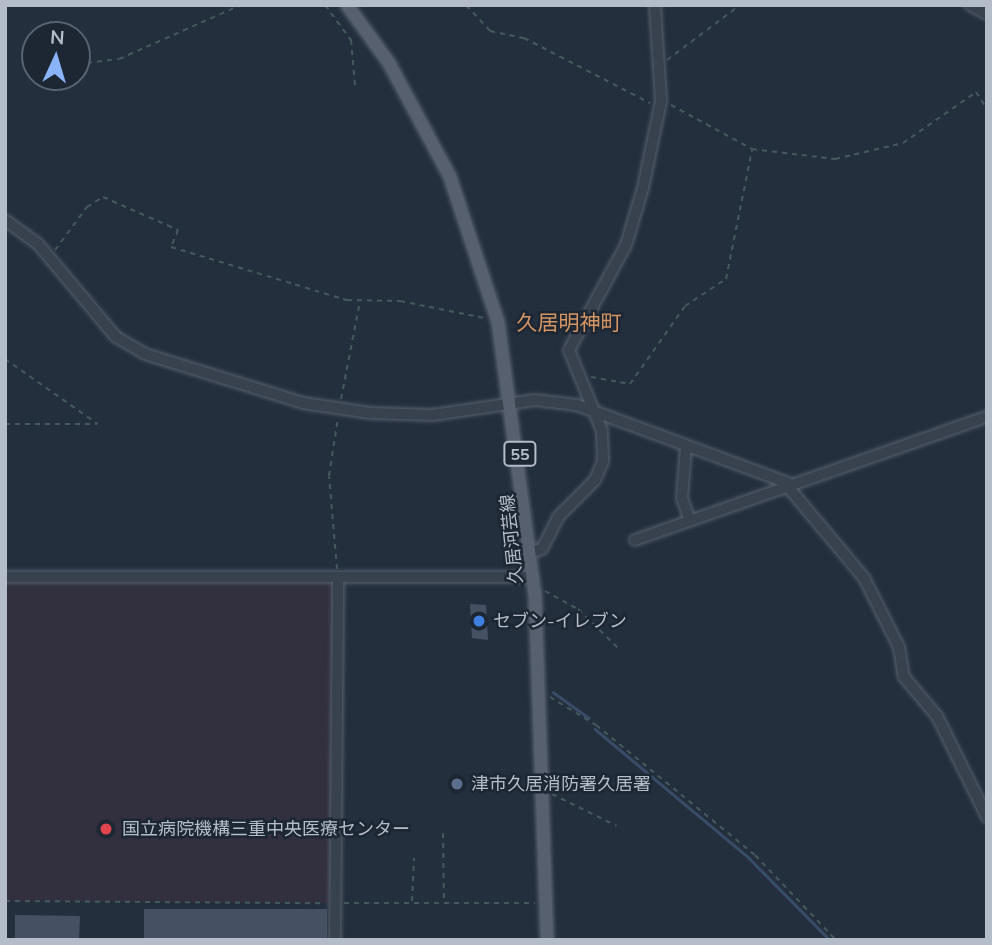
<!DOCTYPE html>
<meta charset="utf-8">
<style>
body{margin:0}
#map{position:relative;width:992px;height:945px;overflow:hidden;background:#242f3e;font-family:Mulish,"Noto Sans JP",sans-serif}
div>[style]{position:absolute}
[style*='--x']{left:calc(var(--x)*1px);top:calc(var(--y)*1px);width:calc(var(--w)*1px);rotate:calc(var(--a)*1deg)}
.medical>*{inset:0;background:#32303f}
.stream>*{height:2.5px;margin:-1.25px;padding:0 1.25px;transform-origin:1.25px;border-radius:1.25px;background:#394c67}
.building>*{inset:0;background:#455162}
.path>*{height:2px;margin-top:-1px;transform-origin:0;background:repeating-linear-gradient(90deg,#44595c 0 5px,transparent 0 10px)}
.roads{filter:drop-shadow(0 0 2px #565f6c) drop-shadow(0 0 2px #565f6c)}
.minor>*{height:10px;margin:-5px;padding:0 5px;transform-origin:5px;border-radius:5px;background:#38414e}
.major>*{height:12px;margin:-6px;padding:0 6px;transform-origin:6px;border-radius:6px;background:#56606e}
.dots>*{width:19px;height:19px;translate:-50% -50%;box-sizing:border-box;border:4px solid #1d2633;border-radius:50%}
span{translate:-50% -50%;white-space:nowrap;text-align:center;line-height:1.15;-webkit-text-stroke:5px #1d2633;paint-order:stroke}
.shield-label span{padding:2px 5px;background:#1d2633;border:2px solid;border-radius:5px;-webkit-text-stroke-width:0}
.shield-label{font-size:16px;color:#b4bcc9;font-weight:700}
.street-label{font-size:18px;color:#b4bcc9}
.poi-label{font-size:18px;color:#b4bcc9}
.left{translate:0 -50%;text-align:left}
.quarter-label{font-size:21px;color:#d59563}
.frame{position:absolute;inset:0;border:7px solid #b4bcc9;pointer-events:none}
.north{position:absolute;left:21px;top:21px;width:70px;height:70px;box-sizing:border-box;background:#1d2633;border:2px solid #59626f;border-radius:50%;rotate:4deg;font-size:19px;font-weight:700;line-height:28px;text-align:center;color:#b4bcc9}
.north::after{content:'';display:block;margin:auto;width:24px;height:32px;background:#8ab4f8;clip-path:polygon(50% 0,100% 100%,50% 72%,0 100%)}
</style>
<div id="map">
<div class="medical">
<i style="clip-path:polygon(5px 577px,338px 578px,335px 903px,5px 901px)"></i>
</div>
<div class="stream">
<i style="--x:553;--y:692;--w:44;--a:35.8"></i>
<i style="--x:595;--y:729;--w:199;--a:39.9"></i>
<i style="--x:748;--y:857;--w:117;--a:45.3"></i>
</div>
<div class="building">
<i style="clip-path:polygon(470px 604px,486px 605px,488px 640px,472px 638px)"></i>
<i style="clip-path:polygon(144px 909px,327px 909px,327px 940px,144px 940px)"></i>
<i style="clip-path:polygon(15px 915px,80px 916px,79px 940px,15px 940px)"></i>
</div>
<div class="path">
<i style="--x:325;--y:5;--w:44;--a:53.4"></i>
<i style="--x:351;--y:40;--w:45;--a:84.9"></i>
<i style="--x:466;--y:5;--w:35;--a:47"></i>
<i style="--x:490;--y:31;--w:35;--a:12"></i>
<i style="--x:524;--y:38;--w:142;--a:27.3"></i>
<i style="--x:667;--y:60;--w:91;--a:-37"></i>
<i style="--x:77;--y:64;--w:42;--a:-6.8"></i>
<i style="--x:119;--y:59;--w:133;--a:-23.9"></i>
<i style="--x:671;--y:105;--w:92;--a:28.5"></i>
<i style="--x:752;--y:149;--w:84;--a:6.9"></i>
<i style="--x:835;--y:159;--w:70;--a:-13.2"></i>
<i style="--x:903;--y:143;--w:89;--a:-34.9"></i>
<i style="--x:976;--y:92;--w:20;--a:57"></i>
<i style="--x:55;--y:250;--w:54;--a:-53.3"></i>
<i style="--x:87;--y:207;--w:19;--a:-32"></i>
<i style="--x:103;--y:197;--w:82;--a:23.7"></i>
<i style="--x:178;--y:230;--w:18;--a:112"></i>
<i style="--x:171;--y:247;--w:184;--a:16.8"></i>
<i style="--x:347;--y:300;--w:53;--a:1.1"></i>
<i style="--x:400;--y:301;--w:86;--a:11.4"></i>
<i style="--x:5;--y:359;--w:113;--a:35"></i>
<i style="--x:591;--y:377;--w:40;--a:10"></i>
<i style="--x:630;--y:384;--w:95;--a:-54.8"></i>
<i style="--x:685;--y:306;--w:49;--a:-33.4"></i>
<i style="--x:726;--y:279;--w:132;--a:-78.6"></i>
<i style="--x:341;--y:399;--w:100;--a:-79"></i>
<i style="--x:5;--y:424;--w:92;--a:0"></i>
<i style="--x:337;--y:569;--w:93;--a:-94.9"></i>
<i style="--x:329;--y:476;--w:59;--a:-81.2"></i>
<i style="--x:545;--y:591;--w:38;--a:29"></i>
<i style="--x:578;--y:609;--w:56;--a:44.3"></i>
<i style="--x:550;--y:697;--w:54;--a:31.3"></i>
<i style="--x:596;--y:725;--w:205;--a:39.3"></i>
<i style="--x:755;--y:855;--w:117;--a:46.4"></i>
<i style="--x:552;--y:794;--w:72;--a:26.2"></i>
<i style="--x:443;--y:833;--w:68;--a:89.2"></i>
<i style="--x:5;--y:901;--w:320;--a:0.4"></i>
<i style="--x:412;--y:901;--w:43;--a:-87.3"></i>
<i style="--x:344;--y:903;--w:191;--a:0"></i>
</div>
<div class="roads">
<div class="minor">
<i style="--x:970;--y:5;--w:19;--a:28"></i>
<i style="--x:5;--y:220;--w:41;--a:36"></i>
<i style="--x:38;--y:244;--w:121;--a:50"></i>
<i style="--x:116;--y:337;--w:34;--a:30"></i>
<i style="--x:145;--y:354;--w:165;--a:17.2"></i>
<i style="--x:303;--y:403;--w:68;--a:8.5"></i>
<i style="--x:370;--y:413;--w:63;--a:1.8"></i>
<i style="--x:433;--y:415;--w:103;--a:-8.4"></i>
<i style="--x:535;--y:400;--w:42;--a:6.8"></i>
<i style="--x:577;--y:405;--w:225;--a:20.3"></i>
<i style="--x:686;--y:447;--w:51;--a:94.5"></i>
<i style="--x:682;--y:498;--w:24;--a:71"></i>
<i style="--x:788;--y:487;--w:119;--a:50.1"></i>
<i style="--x:864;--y:578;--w:77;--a:63.1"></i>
<i style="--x:899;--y:647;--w:30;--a:81"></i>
<i style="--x:904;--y:677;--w:51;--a:49.8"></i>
<i style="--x:937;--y:716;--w:113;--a:63.7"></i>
<i style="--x:635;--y:540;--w:373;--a:-19.3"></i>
<i style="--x:531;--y:552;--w:11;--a:-15"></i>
<i style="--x:542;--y:549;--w:36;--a:-63"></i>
<i style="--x:558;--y:517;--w:52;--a:-45"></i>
<i style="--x:595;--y:480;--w:21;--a:-67"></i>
<i style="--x:603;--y:461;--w:30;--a:-92"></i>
<i style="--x:602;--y:431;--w:87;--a:-112.2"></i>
<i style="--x:569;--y:350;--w:119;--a:-61.5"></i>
<i style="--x:626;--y:245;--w:59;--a:-73.4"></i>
<i style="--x:643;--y:188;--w:89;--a:-78.3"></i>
<i style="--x:661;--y:101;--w:96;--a:-93.6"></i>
<i style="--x:5;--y:577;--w:528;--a:0"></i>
<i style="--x:335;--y:940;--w:362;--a:-89.5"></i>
</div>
<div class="major">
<i style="--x:347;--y:5;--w:72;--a:54.1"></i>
<i style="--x:389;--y:63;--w:129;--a:61.8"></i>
<i style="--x:450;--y:177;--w:153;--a:71.7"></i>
<i style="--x:498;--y:322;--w:275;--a:82.3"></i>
<i style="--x:535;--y:594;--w:346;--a:88"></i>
</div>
</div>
<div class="dots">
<i style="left:479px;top:621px;background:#3f7fe0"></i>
<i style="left:457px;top:784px;background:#5c6f8a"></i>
<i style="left:106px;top:829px;background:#e0444e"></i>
</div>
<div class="shield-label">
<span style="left:520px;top:454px">55</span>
</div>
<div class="street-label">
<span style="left:512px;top:539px;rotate:-96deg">久居河芸線</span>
</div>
<div class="poi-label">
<span class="left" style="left:493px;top:621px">セブン-イレブン</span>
<span class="left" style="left:471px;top:784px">津市久居消防署久居署</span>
<span class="left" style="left:122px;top:829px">国立病院機構三重中央医療センター</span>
</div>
<div class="quarter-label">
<span style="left:569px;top:322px">久居明神町</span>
</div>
<div class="frame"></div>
<div class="north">N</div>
</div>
